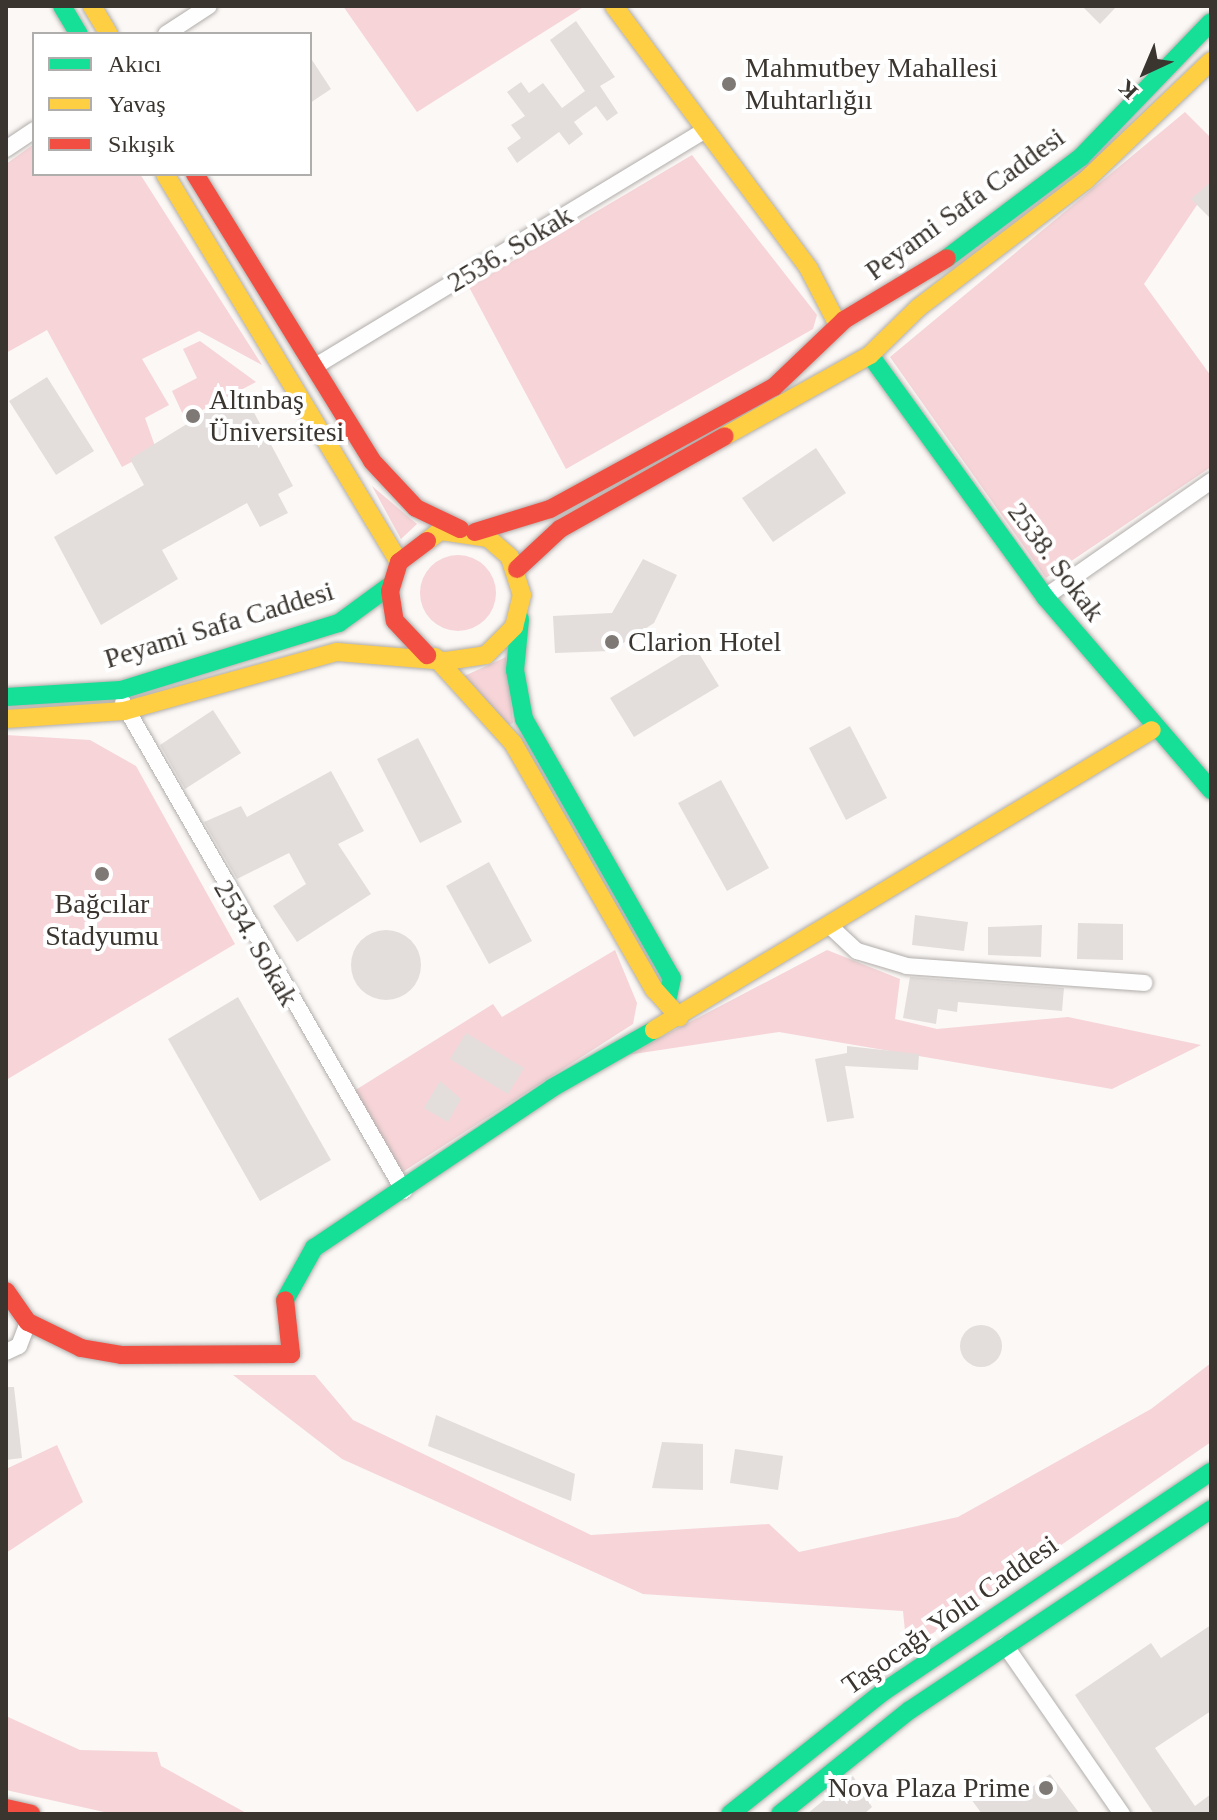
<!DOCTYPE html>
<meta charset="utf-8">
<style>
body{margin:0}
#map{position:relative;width:1217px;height:1820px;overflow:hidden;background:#fbf8f6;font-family:"Times New Roman",serif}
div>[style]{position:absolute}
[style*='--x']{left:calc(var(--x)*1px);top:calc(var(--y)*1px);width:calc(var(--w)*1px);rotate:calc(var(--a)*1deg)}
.green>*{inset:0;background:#f6d4d7}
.round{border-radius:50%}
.building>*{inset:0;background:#e3dedc}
.roads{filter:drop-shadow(0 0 2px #b1adaa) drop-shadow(0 0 2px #b1adaa)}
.street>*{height:16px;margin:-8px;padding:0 8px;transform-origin:8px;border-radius:8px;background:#fefefe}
.fast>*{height:18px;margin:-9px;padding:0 9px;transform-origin:9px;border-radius:9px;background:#16e098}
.slow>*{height:18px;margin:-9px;padding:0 9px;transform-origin:9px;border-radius:9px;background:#ffcf43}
.jam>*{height:18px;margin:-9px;padding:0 9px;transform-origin:9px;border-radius:9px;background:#f24e42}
.dots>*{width:22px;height:22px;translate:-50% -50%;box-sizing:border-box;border:4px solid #fff;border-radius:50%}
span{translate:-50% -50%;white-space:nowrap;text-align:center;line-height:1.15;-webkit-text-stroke:8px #fff;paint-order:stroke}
.poi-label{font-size:28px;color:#3a352f}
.left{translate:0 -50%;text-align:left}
.right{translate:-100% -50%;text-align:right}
.street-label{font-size:28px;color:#3a352f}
.frame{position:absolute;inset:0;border:8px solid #3a352f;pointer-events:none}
.legend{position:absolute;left:32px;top:32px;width:280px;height:144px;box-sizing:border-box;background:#fff;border:2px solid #b0aeac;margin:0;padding:10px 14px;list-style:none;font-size:24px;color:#3a352f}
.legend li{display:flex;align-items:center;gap:16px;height:40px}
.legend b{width:40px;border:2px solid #b0aeac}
.north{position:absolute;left:1105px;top:32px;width:80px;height:80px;-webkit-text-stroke:6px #fff;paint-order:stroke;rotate:224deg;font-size:22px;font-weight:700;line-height:32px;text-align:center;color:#3a352f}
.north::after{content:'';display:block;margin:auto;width:28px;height:36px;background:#3a352f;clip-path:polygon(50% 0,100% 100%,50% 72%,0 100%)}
</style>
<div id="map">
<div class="green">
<i style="clip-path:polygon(343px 6px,585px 6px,417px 112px)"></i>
<i style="clip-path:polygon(1185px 112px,1211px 138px,1211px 184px,1144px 284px,1211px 376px,1211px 467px,1046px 578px,890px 357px)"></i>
<i style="clip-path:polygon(34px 144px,34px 174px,140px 174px,262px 365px,199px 331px,142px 359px,169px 405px,145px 418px,156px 449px,122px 467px,47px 330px,6px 353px,6px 164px)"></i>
<i style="clip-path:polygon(692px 155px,817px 315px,813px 329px,566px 469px,469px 287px)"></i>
<i style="clip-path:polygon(200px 341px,256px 382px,185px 419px,172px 391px,197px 378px,183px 349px)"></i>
<i style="clip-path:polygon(372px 486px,417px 524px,401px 539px)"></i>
<i class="round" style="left:420px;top:555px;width:76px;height:76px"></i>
<i style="clip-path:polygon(506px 657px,513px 723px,509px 725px,462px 677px)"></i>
<i style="clip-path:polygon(6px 735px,90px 740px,136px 766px,235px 944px,6px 1080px)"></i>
<i style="clip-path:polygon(615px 950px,637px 1003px,633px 1024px,398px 1175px,346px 1096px,493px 1004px,502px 1017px)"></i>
<i style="clip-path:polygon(827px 950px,900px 979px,895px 1019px,937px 1029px,1068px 1017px,1201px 1045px,1112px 1089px,779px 1032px,627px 1055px)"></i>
<i style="clip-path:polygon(1211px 1363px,1211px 1442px,907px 1651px,903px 1611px,643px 1594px,342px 1459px,233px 1375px,315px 1375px,353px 1420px,591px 1535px,769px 1524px,799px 1552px,958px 1517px,1151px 1409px)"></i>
<i style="clip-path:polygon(57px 1445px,83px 1502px,6px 1553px,6px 1469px)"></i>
<i style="clip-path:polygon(6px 1716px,80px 1750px,157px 1752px,161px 1766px,248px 1814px,113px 1814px,6px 1790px)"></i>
</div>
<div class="building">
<i style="clip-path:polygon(1082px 6px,1117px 6px,1100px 24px)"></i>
<i style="clip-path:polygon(576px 21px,615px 77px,600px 86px,618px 113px,607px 121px,596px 106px,574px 122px,583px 134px,569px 145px,559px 132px,517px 163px,507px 148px,521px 138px,511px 125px,525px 116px,507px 92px,521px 82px,529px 93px,543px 83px,562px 108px,585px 91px,550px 40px)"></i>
<i style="clip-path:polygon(310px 57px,331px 89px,310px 103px)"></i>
<i style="clip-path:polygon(1211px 182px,1211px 219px,1191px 199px)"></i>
<i style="clip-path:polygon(47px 377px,94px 451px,56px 475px,9px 401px)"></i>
<i style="clip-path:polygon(242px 390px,293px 486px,278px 494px,288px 513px,260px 527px,247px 503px,162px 550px,178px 579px,101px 625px,54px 537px,144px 485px,130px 459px)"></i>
<i style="clip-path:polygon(816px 448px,846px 493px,773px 542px,742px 498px)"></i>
<i style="clip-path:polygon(643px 559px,677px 575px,654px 623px,611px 651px,555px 653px,553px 616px,612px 613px)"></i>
<i style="clip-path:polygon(695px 647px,719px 686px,634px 737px,610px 698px)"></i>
<i style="clip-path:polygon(213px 710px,241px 753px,185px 789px,160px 745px)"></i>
<i style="clip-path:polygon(850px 726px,887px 798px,846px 820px,809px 748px)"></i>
<i style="clip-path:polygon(418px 738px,462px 822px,420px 843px,377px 759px)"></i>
<i style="clip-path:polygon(331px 771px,364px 831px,338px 844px,371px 894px,297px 942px,273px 906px,306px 884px,289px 853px,237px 879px,204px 822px,241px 806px,247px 817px)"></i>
<i style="clip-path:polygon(721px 780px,769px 868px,727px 891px,678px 803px)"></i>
<i style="clip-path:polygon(489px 862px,532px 941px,489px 964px,446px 886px)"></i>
<i style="clip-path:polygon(915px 915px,968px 922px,964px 951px,912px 945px)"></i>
<i style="clip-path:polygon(1078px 923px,1123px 924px,1123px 960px,1077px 959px)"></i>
<i style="clip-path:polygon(1042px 925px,1041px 957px,988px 955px,988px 927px)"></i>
<i class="round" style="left:351px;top:930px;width:70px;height:70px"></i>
<i style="clip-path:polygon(910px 977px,1064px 988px,1062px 1011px,958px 1002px,957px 1012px,938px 1009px,936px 1024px,903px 1018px)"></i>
<i style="clip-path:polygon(238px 997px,331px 1160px,260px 1201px,168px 1039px)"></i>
<i style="clip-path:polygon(466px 1033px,524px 1068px,508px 1094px,450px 1059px)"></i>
<i style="clip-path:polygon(847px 1046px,919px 1054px,918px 1070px,845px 1066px,854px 1118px,827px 1122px,815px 1059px,847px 1053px)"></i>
<i style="clip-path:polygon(440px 1081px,461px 1099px,448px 1122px,424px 1108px)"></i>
<i class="round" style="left:960px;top:1325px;width:42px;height:42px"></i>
<i style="clip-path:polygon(6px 1387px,14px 1387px,22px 1458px,6px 1460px)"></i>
<i style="clip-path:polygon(436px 1415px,575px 1474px,571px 1501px,428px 1446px)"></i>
<i style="clip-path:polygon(662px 1442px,703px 1444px,703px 1490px,652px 1488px)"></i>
<i style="clip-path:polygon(735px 1449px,783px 1456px,778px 1490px,730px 1483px)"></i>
<i style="clip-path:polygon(1211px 1625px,1211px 1711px,1155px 1748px,1195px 1806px,1211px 1794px,1211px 1814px,1154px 1814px,1075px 1695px,1151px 1643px,1161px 1658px)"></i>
<i style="clip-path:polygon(1050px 1774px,1080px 1814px,982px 1814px,971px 1799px,997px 1780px,1013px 1801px)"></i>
<i style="clip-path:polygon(853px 1776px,872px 1807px,864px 1814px,807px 1814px)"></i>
</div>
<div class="roads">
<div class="street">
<i style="--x:166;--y:34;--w:51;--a:-33.1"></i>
<i style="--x:6;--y:149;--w:34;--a:-34"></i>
<i style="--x:314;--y:367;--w:458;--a:-31.2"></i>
<i style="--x:1045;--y:597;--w:203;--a:-34.9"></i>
<i style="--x:123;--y:703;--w:563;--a:60.07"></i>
<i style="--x:832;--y:928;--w:34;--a:43"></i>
<i style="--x:857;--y:951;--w:52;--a:16.7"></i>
<i style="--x:907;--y:966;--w:238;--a:4.1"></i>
<i style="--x:6;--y:1352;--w:14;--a:-25"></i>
<i style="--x:19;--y:1346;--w:26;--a:-69"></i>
<i style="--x:1005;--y:1645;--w:206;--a:55.3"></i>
</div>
<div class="fast">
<i style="--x:62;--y:6;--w:33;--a:59"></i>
<i style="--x:947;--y:258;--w:168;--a:-37"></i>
<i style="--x:1081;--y:157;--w:187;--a:-46.1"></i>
<i style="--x:870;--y:355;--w:299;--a:54.1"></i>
<i style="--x:1045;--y:597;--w:255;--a:49.3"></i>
<i style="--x:520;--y:619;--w:51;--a:95.6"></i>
<i style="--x:515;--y:670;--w:50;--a:79.6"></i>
<i style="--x:524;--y:719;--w:298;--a:60.3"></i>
<i style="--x:672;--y:978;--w:19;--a:102"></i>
<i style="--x:6;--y:697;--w:115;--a:-3.5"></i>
<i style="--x:121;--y:690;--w:228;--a:-17.1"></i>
<i style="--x:339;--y:623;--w:64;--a:-36.2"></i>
<i style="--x:285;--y:1300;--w:60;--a:-60.9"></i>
<i style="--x:314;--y:1248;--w:287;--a:-33.9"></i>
<i style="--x:552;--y:1088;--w:117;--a:-29.6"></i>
<i style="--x:730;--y:1814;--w:196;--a:-38.6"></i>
<i style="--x:883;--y:1692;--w:395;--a:-33.9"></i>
<i style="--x:780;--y:1814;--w:166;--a:-38.7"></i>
<i style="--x:910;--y:1710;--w:362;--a:-33.7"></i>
</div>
<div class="slow">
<i style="--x:92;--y:6;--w:33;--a:59"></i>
<i style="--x:614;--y:6;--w:327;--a:53.4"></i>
<i style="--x:809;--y:269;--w:63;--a:62.6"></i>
<i style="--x:165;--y:174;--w:453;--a:58.9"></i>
<i style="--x:725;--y:436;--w:166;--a:-29.2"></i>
<i style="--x:870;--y:355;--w:67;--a:-44.4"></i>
<i style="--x:918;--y:308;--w:210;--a:-37.3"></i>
<i style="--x:1085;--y:181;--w:174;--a:-43.6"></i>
<i style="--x:435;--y:657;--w:116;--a:47.8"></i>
<i style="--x:513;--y:743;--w:284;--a:60.2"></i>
<i style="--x:654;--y:989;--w:38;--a:48"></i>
<i style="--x:6;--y:719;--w:118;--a:-3.9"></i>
<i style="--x:124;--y:711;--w:221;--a:-15.5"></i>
<i style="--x:337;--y:652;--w:109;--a:4.7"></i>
<i style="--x:446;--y:661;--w:40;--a:-8.5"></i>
<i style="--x:486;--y:655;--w:40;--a:-45"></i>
<i style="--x:514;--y:627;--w:33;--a:-76"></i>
<i style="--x:522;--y:595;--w:40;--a:-108"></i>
<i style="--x:510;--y:557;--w:29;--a:-139"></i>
<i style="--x:488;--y:538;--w:49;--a:-171.7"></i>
<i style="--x:440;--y:531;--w:16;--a:142"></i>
<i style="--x:654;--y:1030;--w:581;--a:-31.07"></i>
</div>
<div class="jam">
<i style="--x:195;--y:174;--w:337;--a:58.3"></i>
<i style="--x:372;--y:461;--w:64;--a:46.9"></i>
<i style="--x:416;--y:508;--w:49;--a:25.5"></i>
<i style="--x:475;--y:532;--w:78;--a:-17"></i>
<i style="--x:550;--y:509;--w:255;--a:-28.6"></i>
<i style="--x:774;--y:387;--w:97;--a:-43.7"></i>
<i style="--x:844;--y:320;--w:120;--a:-31"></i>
<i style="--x:427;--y:541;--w:35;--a:143"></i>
<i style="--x:399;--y:562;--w:30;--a:107"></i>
<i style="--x:390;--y:591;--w:30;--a:81"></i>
<i style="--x:395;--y:621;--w:47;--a:46.7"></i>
<i style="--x:517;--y:569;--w:59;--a:-42.9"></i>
<i style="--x:560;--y:529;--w:189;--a:-29.4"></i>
<i style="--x:6;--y:1291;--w:38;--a:55"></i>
<i style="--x:28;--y:1322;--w:59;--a:26.1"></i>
<i style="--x:81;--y:1348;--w:42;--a:9.7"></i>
<i style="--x:122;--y:1355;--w:169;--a:-0.3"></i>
<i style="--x:291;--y:1354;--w:54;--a:-96.3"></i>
<i style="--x:6;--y:1808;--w:26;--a:13"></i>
</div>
</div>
<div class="dots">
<i style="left:729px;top:84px;background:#7e7975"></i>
<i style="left:193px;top:416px;background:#7e7975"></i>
<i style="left:612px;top:642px;background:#7e7975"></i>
<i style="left:102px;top:874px;background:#7e7975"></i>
<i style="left:1046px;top:1788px;background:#7e7975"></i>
</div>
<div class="poi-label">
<span class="left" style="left:745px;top:84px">Mahmutbey Mahallesi<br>Muhtarlığıı</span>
<span class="left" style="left:209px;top:416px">Altınbaş<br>Üniversitesi</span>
<span class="left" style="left:628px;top:642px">Clarion Hotel</span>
<span style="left:102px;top:920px">Bağcılar<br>Stadyumu</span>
<span class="right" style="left:1030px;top:1788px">Nova Plaza Prime</span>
</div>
<div class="street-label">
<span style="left:965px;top:204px;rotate:-36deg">Peyami Safa Caddesi</span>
<span style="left:510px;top:249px;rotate:-31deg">2536. Sokak</span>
<span style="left:1056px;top:562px;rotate:53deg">2538. Sokak</span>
<span style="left:219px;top:625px;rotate:-17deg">Peyami Safa Caddesi</span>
<span style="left:256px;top:943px;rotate:60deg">2534. Sokak</span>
<span style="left:950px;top:1615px;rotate:-35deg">Taşocağı Yolu Caddesi</span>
</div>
<div class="frame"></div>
<ul class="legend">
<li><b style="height:10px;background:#16e098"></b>Akıcı</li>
<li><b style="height:10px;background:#ffcf43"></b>Yavaş</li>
<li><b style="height:10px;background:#f24e42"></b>Sıkışık</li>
</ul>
<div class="north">K</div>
</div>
